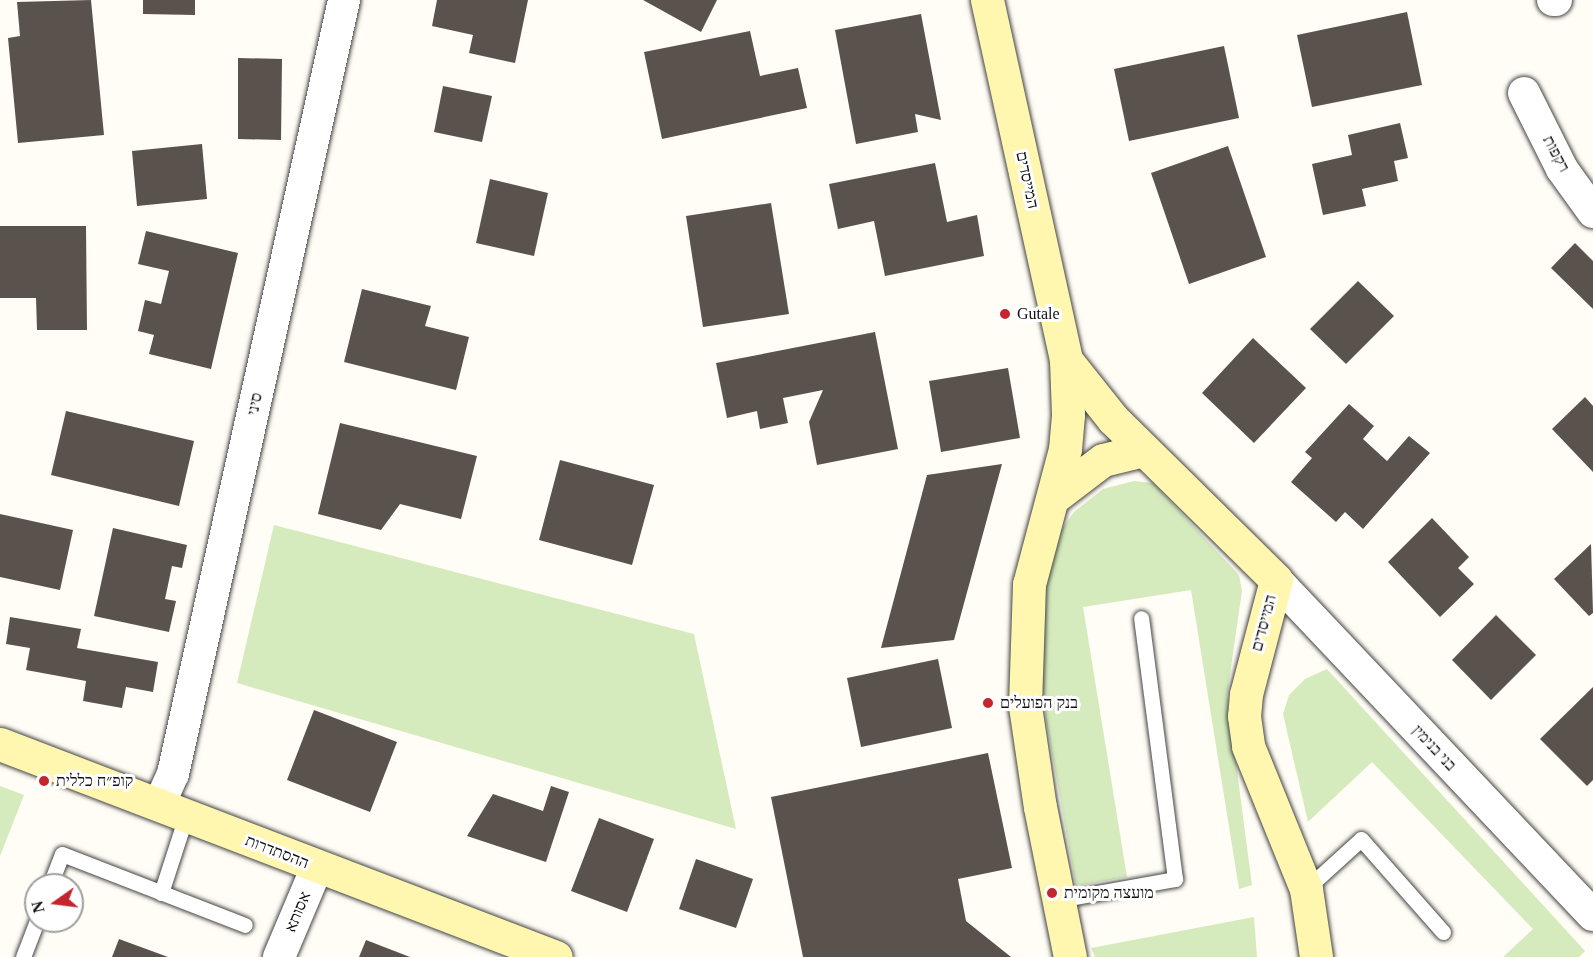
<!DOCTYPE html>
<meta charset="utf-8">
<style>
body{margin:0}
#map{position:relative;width:1593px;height:957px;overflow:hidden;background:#fffdf5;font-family:"Times New Roman","Noto Sans Hebrew",serif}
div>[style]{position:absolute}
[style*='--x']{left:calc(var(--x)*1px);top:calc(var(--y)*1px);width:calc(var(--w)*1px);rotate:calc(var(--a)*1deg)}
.green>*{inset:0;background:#d5ebbd}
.building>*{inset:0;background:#5a524d}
.roads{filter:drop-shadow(0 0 2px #444) drop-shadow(0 0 2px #444)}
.lane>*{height:15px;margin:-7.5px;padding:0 7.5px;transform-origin:7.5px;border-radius:7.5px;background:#fff}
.street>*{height:32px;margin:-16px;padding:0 16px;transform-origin:16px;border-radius:16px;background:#fff}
.secondary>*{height:33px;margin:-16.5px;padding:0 16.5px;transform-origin:16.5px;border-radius:16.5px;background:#fff6b0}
.dots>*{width:16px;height:16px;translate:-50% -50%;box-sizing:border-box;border:3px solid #fff;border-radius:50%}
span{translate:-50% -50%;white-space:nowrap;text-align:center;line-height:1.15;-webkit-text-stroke:6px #fff;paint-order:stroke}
.street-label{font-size:16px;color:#111}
.poi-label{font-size:16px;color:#111}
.left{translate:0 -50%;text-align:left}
.north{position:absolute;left:24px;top:873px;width:60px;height:60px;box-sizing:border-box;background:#fff;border:2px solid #a0a0a0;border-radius:50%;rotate:256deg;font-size:16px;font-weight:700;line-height:24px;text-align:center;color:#111}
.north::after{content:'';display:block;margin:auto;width:21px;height:27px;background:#c4262e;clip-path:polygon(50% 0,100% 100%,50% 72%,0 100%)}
</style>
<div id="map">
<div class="green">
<i style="clip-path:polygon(1134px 481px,1153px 483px,1239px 575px,1242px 591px,1227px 695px,1252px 885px,1239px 889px,1191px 590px,1083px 607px,1127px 877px,1076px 886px,1046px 720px,1040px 662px,1043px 575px,1059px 533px,1074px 512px,1103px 489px)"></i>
<i style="clip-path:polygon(274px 525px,694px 634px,736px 829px,237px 683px)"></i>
<i style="clip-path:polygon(1327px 669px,1585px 951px,1579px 957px,1503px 957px,1533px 929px,1372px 762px,1308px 822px,1283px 714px,1289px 695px,1305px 679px)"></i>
<i style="clip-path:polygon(0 786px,24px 795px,0 856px)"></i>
<i style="clip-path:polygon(1254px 917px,1257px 957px,1095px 957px,1091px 948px)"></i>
</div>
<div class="building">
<i style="clip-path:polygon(91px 0,104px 135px,18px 143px,8px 38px,20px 36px,17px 2px)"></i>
<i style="clip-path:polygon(143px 0,195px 0,195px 15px,143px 14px)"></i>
<i style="clip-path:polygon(437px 0,528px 0,515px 63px,469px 53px,473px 35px,432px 26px)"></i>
<i style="clip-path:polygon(643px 0,717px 0,701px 32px)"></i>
<i style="clip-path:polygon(1407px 12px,1422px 85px,1312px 107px,1297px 35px)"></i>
<i style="clip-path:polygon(921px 14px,941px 120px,915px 114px,918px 132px,856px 144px,835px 30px)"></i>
<i style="clip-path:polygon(750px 31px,760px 76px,798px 68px,807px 108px,662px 139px,644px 52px)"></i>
<i style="clip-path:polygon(1224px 46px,1239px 118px,1129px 141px,1114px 69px)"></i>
<i style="clip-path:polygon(238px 58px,282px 59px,281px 140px,238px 139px)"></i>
<i style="clip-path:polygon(443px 86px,492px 96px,482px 142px,434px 132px)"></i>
<i style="clip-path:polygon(1400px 123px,1408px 158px,1394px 161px,1398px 181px,1362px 189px,1366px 206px,1323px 215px,1312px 164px,1352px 155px,1348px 135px)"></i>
<i style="clip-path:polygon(202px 144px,207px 199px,137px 206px,132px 151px)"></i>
<i style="clip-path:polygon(1228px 146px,1266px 257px,1189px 284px,1151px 173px)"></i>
<i style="clip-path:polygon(935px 163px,947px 222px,977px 215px,984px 256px,885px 276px,874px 221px,838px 229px,829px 184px)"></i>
<i style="clip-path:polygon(490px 179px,548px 193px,534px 256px,476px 243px)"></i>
<i style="clip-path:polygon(771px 203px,789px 314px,703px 327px,686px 216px)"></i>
<i style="clip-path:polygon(0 226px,86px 226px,87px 330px,37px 330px,36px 298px,0 298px)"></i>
<i style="clip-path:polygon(146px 231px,238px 253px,211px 369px,149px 354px,154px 335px,138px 331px,145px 300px,161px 304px,169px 271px,138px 264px)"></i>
<i style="clip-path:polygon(1575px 243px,1593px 261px,1593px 309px,1551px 268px)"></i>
<i style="clip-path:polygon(1358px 281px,1394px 316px,1346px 364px,1310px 329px)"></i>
<i style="clip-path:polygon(362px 289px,431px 306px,425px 326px,469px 337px,456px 390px,344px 362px)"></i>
<i style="clip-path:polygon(875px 332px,898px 449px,817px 465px,809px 422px,823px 390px,783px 398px,788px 423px,760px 429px,757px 411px,727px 418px,716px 363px)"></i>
<i style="clip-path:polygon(1253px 338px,1306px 388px,1254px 443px,1202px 393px)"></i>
<i style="clip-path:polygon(1008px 368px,1020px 438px,941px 452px,929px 381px)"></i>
<i style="clip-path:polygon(1585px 397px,1593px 406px,1593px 472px,1552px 429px)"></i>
<i style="clip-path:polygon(1349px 404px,1374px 426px,1363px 439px,1387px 461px,1409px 436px,1430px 453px,1363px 529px,1345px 512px,1336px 522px,1291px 482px,1312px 458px,1305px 452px)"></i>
<i style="clip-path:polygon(66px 411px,194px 441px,179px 506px,51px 475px)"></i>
<i style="clip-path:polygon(340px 423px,477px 456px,461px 519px,400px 504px,381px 530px,318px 514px)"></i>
<i style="clip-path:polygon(560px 460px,654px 485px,632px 565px,539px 540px)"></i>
<i style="clip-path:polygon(1002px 464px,954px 640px,881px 648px,927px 475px)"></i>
<i style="clip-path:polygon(0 514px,73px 530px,60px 590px,0 577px)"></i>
<i style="clip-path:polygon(1432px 518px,1469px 557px,1458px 568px,1474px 584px,1440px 617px,1388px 562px)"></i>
<i style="clip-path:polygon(113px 528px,187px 545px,182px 568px,172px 566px,165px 599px,176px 601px,169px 632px,94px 616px)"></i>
<i style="clip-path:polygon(1591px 544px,1593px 613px,1589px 616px,1554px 579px)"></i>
<i style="clip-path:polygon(1496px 615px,1536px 655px,1491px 700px,1452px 660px)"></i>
<i style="clip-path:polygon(10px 617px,81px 629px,77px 648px,158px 662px,153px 692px,126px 687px,122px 708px,83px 701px,86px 681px,26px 670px,30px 648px,6px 644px)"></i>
<i style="clip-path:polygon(938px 659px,952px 728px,861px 747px,847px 678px)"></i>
<i style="clip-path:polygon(1593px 687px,1593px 780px,1587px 786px,1540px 739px)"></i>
<i style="clip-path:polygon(314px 710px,397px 742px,370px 812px,287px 780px)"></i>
<i style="clip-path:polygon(988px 753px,1012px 868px,958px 879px,966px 921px,1011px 957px,803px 957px,771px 797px)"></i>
<i style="clip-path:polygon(551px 786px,569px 792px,546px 862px,467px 836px,493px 794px,543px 811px)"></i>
<i style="clip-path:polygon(599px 818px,654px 839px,627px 912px,571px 891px)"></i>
<i style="clip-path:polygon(696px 859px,753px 879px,736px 928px,679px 909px)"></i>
<i style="clip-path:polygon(119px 939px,168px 957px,112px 957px)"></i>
<i style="clip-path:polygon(366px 940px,410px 957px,359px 957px)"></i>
</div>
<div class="roads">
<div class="lane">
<i style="--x:50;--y:885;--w:33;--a:-69"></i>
<i style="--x:62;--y:854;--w:196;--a:21.2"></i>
<i style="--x:1306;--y:889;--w:74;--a:-42.3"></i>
<i style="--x:1361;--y:839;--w:124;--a:48.6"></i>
<i style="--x:161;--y:893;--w:81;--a:-72"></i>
<i style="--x:1058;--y:900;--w:119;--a:-10.2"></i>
<i style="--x:1175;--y:879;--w:263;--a:-97.4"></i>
<i style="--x:23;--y:957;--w:39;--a:-69"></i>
</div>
<div class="street">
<i style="--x:1553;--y:0;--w:3;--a:0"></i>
<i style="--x:1524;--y:93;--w:85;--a:63.4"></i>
<i style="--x:1562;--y:169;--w:53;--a:54.2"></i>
<i style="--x:1276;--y:580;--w:461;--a:46.6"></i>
<i style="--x:159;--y:805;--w:34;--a:-66"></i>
<i style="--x:173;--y:774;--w:793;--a:-77.54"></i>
<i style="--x:279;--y:957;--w:98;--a:-67.1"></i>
</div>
<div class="secondary">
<i style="--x:987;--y:0;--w:369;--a:77.6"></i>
<i style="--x:1066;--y:360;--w:55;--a:87.9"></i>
<i style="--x:1068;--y:415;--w:34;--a:95"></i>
<i style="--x:1065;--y:449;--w:140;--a:104.9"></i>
<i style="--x:1029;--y:584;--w:122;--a:91.9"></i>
<i style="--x:1025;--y:706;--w:102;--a:81.6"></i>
<i style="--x:1040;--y:807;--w:153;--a:78.7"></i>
<i style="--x:1066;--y:360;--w:75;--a:51.5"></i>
<i style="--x:1113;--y:419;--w:229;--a:44.6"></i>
<i style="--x:1276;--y:580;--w:118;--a:104.7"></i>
<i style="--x:1246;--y:694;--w:22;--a:95"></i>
<i style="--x:1244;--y:716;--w:30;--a:82"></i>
<i style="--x:1248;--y:746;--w:154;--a:67.9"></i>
<i style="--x:1306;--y:889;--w:69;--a:81.6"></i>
<i style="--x:1054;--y:497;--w:61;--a:-37.1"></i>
<i style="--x:1103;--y:460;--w:42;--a:-13.7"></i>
<i style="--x:0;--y:744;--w:595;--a:20.96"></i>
</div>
</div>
<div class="dots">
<i style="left:1005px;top:314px;background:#c4262e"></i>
<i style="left:988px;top:703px;background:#c4262e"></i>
<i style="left:44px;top:781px;background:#c4262e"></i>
<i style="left:1052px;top:893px;background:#c4262e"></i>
</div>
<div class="street-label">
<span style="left:1556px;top:154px;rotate:62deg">רקפות</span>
<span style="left:1027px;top:180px;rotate:78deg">המייסדים</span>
<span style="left:255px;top:404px;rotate:-78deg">סיני</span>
<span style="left:1264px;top:623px;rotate:-75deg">המייסדים</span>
<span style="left:1434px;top:748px;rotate:47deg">בני בנימין</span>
<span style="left:277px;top:852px;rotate:21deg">ההסתדרות</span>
<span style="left:298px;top:912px;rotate:-67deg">אסותא</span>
</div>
<div class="poi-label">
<span class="left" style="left:1017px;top:314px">Gutale</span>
<span class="left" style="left:1000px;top:703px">בנק הפועלים</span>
<span class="left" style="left:56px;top:781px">קופ״ח כללית</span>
<span class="left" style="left:1064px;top:893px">מועצה מקומית</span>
</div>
<div class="north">N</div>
</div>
